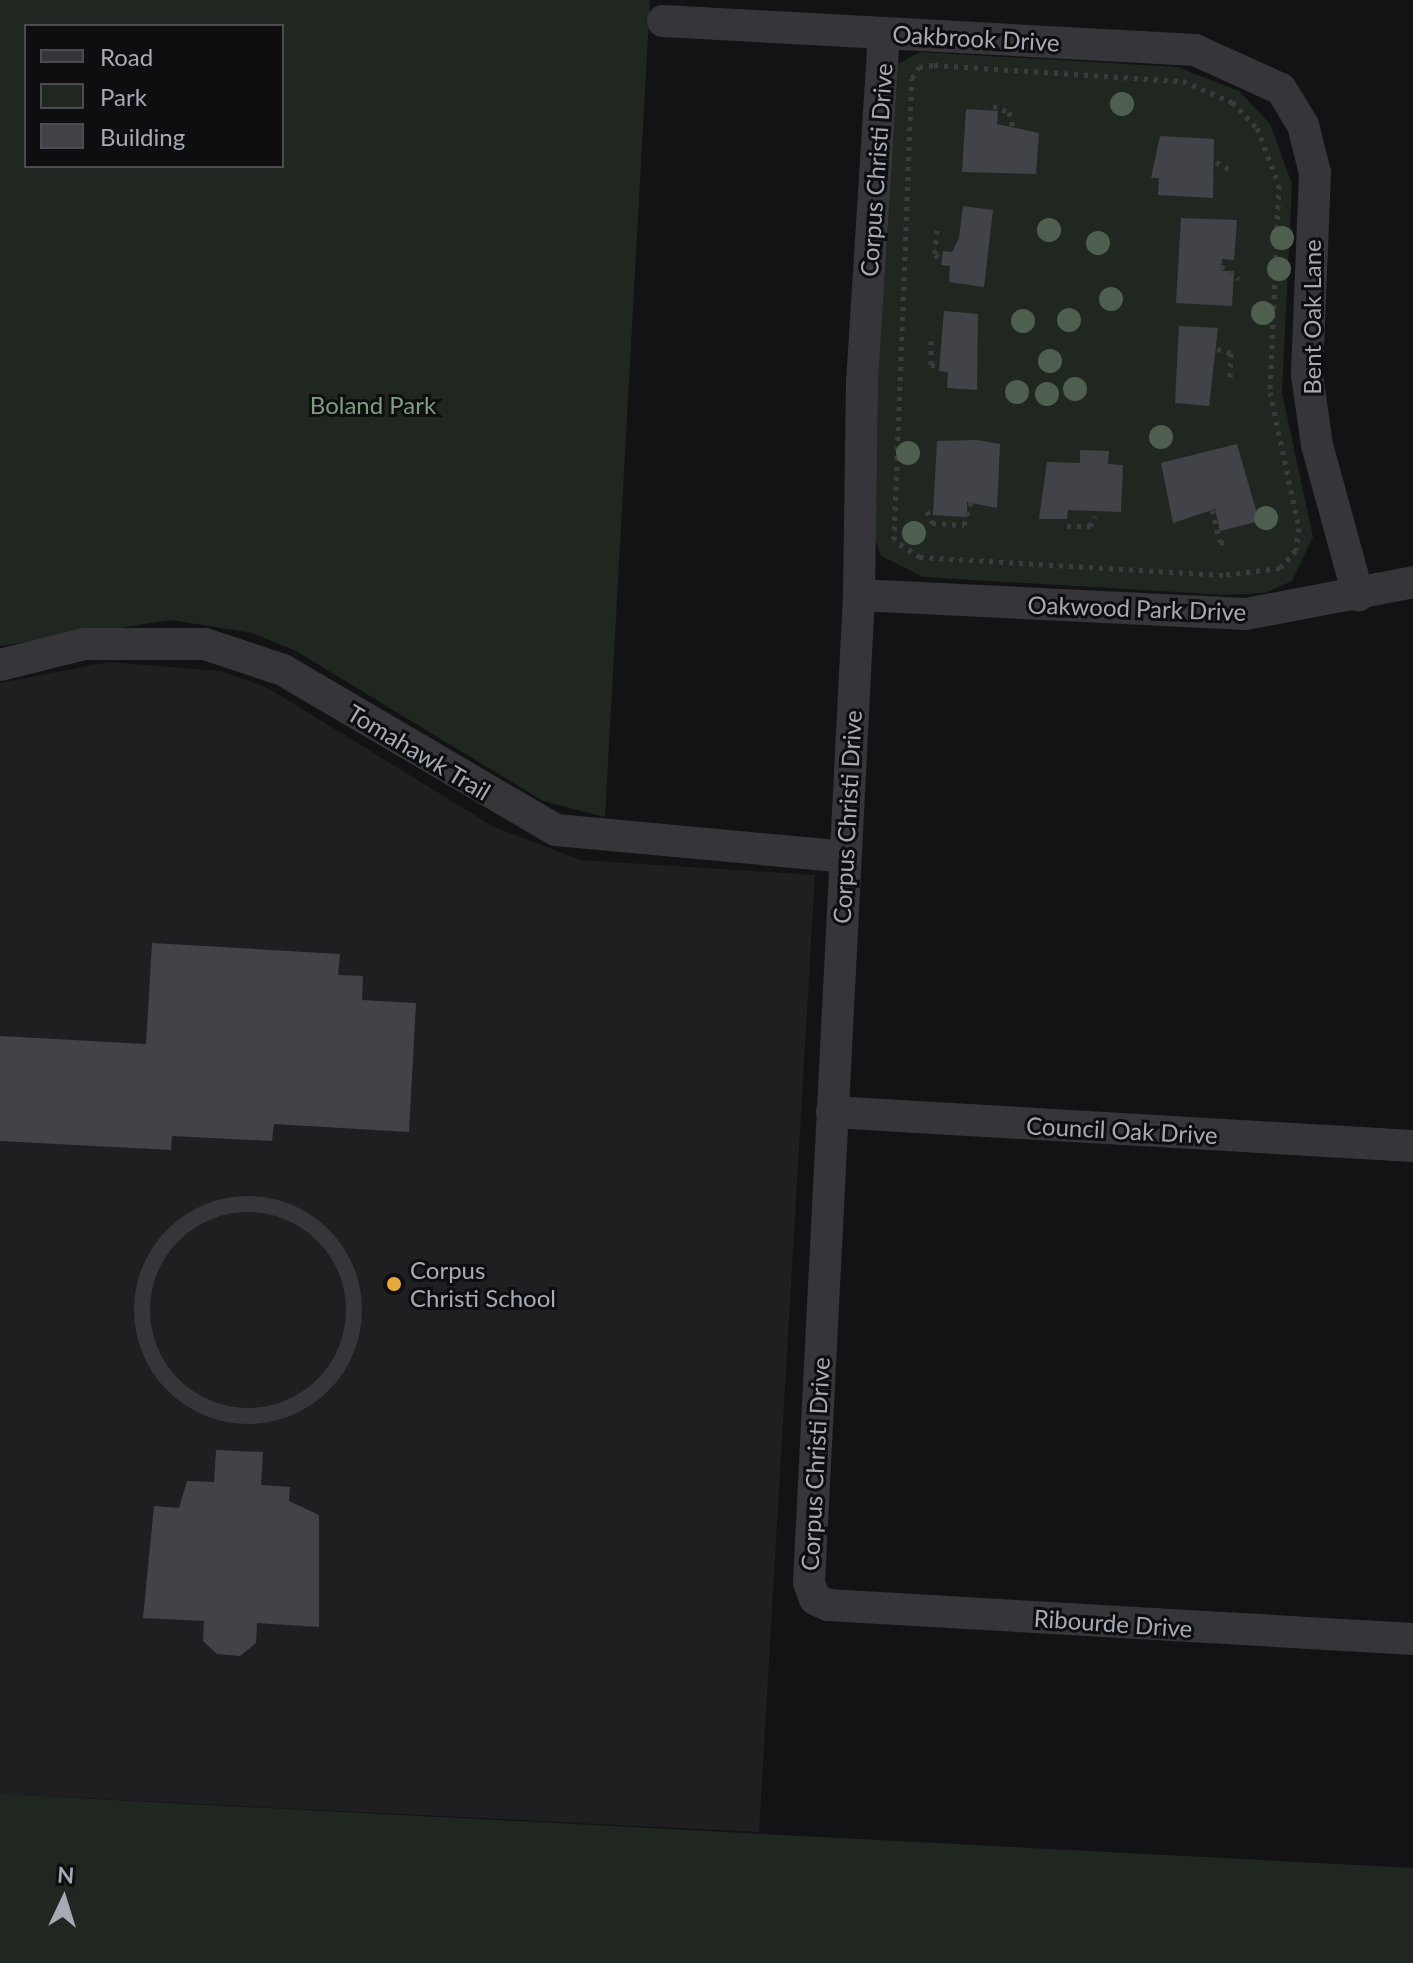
<!DOCTYPE html>
<style>
body{margin:0}
#map{position:relative;width:1413px;height:1963px;overflow:hidden;background:#131315;font-family:Lato,sans-serif}
div>[style]{position:absolute}
[style*='--x']{left:calc(var(--x)*1px);top:calc(var(--y)*1px);width:calc(var(--w)*1px);rotate:calc(var(--a)*1deg)}
.built>*{inset:0;background:#1f1f22}
.green>*{inset:0;background:#202721}
.building>*{inset:0;background:#424348}
.path>*{height:5px;margin-top:-2.5px;transform-origin:0;background:repeating-linear-gradient(90deg,#3b3c40 0 4px,transparent 0 10px)}
.service>*{height:16px;margin:-8px;padding:0 8px;transform-origin:8px;border-radius:8px;background:#35353a}
.service>.ring{margin:-8px;padding:0;box-sizing:content-box;background:none;border:16px solid #35353a;border-radius:50%}
.minor>*{height:32px;margin:-16px;padding:0 16px;transform-origin:16px;border-radius:16px;background:#35353a}
.trees>*{width:24px;height:24px;margin:-12px;border-radius:50%;background:#4e5f4f}
.dots>*{width:22px;height:22px;translate:-50% -50%;box-sizing:border-box;border:4px solid #0e0e10;border-radius:50%}
span{translate:-50% -50%;white-space:nowrap;text-align:center;line-height:1.15;-webkit-text-stroke:6px #0e0e10;paint-order:stroke}
.street-label{font-size:24px;color:#a6aab4}
.park-label{font-size:24px;color:#7e9e7f}
.poi-label{font-size:24px;color:#a6aab4}
.left{translate:0 -50%;text-align:left}
.legend{position:absolute;left:24px;top:24px;width:260px;height:144px;box-sizing:border-box;background:#0e0e10;border:2px solid #4b4c52;margin:0;padding:10px 14px;list-style:none;font-size:24px;color:#a6aab4}
.legend li{display:flex;align-items:center;gap:16px;height:40px}
.legend b{width:40px;border:2px solid #4b4c52}
.north{position:absolute;left:24px;top:1859px;width:80px;height:80px;-webkit-text-stroke:6px #0e0e10;paint-order:stroke;rotate:4deg;font-size:22px;font-weight:700;line-height:32px;text-align:center;color:#a6aab4}
.north::after{content:'';display:block;margin:auto;width:28px;height:36px;background:#a6aab4;clip-path:polygon(50% 0,100% 100%,50% 72%,0 100%)}
</style>
<div id="map">
<div class="built">
<i style="clip-path:polygon(109px 662px,221px 671px,268px 688px,494px 827px,580px 860px,815px 875px,759px 1832px,0 1794px,0 683px)"></i>
</div>
<div class="green">
<i style="clip-path:polygon(evenodd,0 0,650px 0,605px 817px,543px 801px,296px 651px,252px 633px,171px 620px,0 646px,0 0,26px 26px,282px 26px,282px 166px,26px 166px,26px 26px)"></i>
<i style="clip-path:polygon(920px 52px,1177px 67px,1239px 91px,1270px 124px,1292px 184px,1282px 393px,1313px 537px,1292px 581px,1265px 593px,1227px 595px,923px 577px,881px 556px,869px 522px,898px 64px)"></i>
<i style="clip-path:polygon(0 1794px,1413px 1868px,1413px 1963px,0 1963px)"></i>
</div>
<div class="building">
<i style="clip-path:polygon(966px 109px,998px 111px,997px 124px,1039px 133px,1036px 174px,962px 172px)"></i>
<i style="clip-path:polygon(1160px 136px,1214px 139px,1213px 198px,1158px 195px,1159px 178px,1151px 178px)"></i>
<i style="clip-path:polygon(963px 206px,993px 210px,984px 287px,949px 282px,950px 266px,941px 265px,943px 251px,952px 252px,959px 238px)"></i>
<i style="clip-path:polygon(1181px 218px,1237px 220px,1234px 260px,1222px 259px,1221px 271px,1234px 271px,1232px 306px,1176px 303px)"></i>
<i style="clip-path:polygon(944px 311px,978px 314px,977px 390px,947px 388px,948px 372px,939px 371px)"></i>
<i style="clip-path:polygon(1179px 326px,1218px 328px,1209px 406px,1175px 403px)"></i>
<i style="clip-path:polygon(977px 440px,1000px 444px,997px 508px,967px 502px,967px 517px,933px 515px,937px 441px)"></i>
<i style="clip-path:polygon(1237px 444px,1259px 521px,1220px 531px,1215px 509px,1173px 523px,1161px 463px)"></i>
<i style="clip-path:polygon(1080px 450px,1109px 451px,1108px 464px,1123px 465px,1121px 512px,1068px 510px,1067px 519px,1039px 519px,1047px 462px,1080px 463px)"></i>
<i style="clip-path:polygon(152px 943px,340px 954px,338px 975px,363px 976px,362px 1000px,416px 1003px,409px 1132px,274px 1124px,272px 1141px,172px 1136px,171px 1150px,0 1141px,0 1036px,146px 1044px)"></i>
<i style="clip-path:polygon(216px 1450px,263px 1452px,261px 1485px,290px 1487px,289px 1501px,319px 1515px,319px 1627px,257px 1623px,256px 1643px,240px 1656px,217px 1654px,203px 1641px,204px 1621px,143px 1618px,154px 1506px,179px 1508px,187px 1481px,214px 1482px)"></i>
</div>
<div class="path">
<i style="--x:934;--y:65;--w:250;--a:3.7"></i>
<i style="--x:1183;--y:81;--w:53;--a:23.2"></i>
<i style="--x:1232;--y:102;--w:36;--a:46"></i>
<i style="--x:1257;--y:128;--w:61;--a:68.9"></i>
<i style="--x:1279;--y:185;--w:207;--a:92.5"></i>
<i style="--x:1270;--y:392;--w:139;--a:78"></i>
<i style="--x:1299;--y:528;--w:22;--a:98"></i>
<i style="--x:1296;--y:550;--w:24;--a:132"></i>
<i style="--x:1280;--y:568;--w:57;--a:173"></i>
<i style="--x:1223;--y:575;--w:304;--a:-176.6"></i>
<i style="--x:920;--y:557;--w:31;--a:-147"></i>
<i style="--x:894;--y:540;--w:462;--a:-87.8"></i>
<i style="--x:912;--y:78;--w:13;--a:-58"></i>
<i style="--x:919;--y:67;--w:15;--a:-8"></i>
<i style="--x:993;--y:106;--w:17;--a:21"></i>
<i style="--x:1009;--y:112;--w:20;--a:75"></i>
<i style="--x:1216;--y:162;--w:19;--a:28"></i>
<i style="--x:937;--y:230;--w:25;--a:95"></i>
<i style="--x:935;--y:255;--w:8;--a:30"></i>
<i style="--x:1221;--y:266;--w:22;--a:36"></i>
<i style="--x:931;--y:341;--w:24;--a:90"></i>
<i style="--x:931;--y:365;--w:9;--a:6"></i>
<i style="--x:1217;--y:349;--w:15;--a:16"></i>
<i style="--x:1231;--y:353;--w:26;--a:92"></i>
<i style="--x:1212;--y:510;--w:33;--a:76"></i>
<i style="--x:1220;--y:542;--w:9;--a:13"></i>
<i style="--x:927;--y:511;--w:13;--a:67"></i>
<i style="--x:932;--y:523;--w:32;--a:4"></i>
<i style="--x:964;--y:525;--w:24;--a:-73"></i>
<i style="--x:1067;--y:526;--w:23;--a:0"></i>
<i style="--x:1090;--y:526;--w:11;--a:-63"></i>
</div>
<div class="service">
<i class="ring" style="left:142px;top:1204px;width:196px;height:196px"></i>
</div>
<div class="minor">
<i style="--x:663;--y:21;--w:533;--a:3.12"></i>
<i style="--x:1195;--y:50;--w:94;--a:24.4"></i>
<i style="--x:1281;--y:89;--w:42;--a:58.6"></i>
<i style="--x:1303;--y:125;--w:49;--a:76"></i>
<i style="--x:1315;--y:173;--w:202;--a:92.3"></i>
<i style="--x:1307;--y:375;--w:71;--a:81.9"></i>
<i style="--x:1317;--y:445;--w:156;--a:74.7"></i>
<i style="--x:884;--y:33;--w:349;--a:93.6"></i>
<i style="--x:862;--y:381;--w:214;--a:90.8"></i>
<i style="--x:859;--y:595;--w:989;--a:92.9"></i>
<i style="--x:809;--y:1583;--w:17;--a:69"></i>
<i style="--x:815;--y:1599;--w:14;--a:25"></i>
<i style="--x:828;--y:1605;--w:586;--a:3.33"></i>
<i style="--x:859;--y:595;--w:387;--a:2.8"></i>
<i style="--x:1246;--y:614;--w:170;--a:-10.8"></i>
<i style="--x:0;--y:665;--w:87;--a:-14"></i>
<i style="--x:84;--y:644;--w:121;--a:0"></i>
<i style="--x:205;--y:644;--w:82;--a:18.4"></i>
<i style="--x:283;--y:670;--w:316;--a:30.4"></i>
<i style="--x:556;--y:830;--w:290;--a:5.3"></i>
<i style="--x:832;--y:1112;--w:582;--a:3.35"></i>
</div>
<div class="trees">
<i style="left:1122px;top:104px"></i>
<i style="left:1049px;top:230px"></i>
<i style="left:1282px;top:238px"></i>
<i style="left:1098px;top:243px"></i>
<i style="left:1279px;top:269px"></i>
<i style="left:1111px;top:299px"></i>
<i style="left:1263px;top:313px"></i>
<i style="left:1069px;top:320px"></i>
<i style="left:1023px;top:321px"></i>
<i style="left:1050px;top:361px"></i>
<i style="left:1075px;top:389px"></i>
<i style="left:1017px;top:392px"></i>
<i style="left:1047px;top:394px"></i>
<i style="left:1161px;top:437px"></i>
<i style="left:908px;top:453px"></i>
<i style="left:1266px;top:518px"></i>
<i style="left:914px;top:533px"></i>
</div>
<div class="dots">
<i style="left:394px;top:1284px;background:#e5aa3b"></i>
</div>
<div class="street-label">
<span style="left:976px;top:38px;rotate:3deg">Oakbrook Drive</span>
<span style="left:876px;top:170px;rotate:-86deg">Corpus Christi Drive</span>
<span style="left:1312px;top:317px;rotate:-90deg">Bent Oak Lane</span>
<span style="left:1137px;top:608px;rotate:2deg">Oakwood Park Drive</span>
<span style="left:419px;top:752px;rotate:31deg">Tomahawk Trail</span>
<span style="left:847px;top:817px;rotate:-87deg">Corpus Christi Drive</span>
<span style="left:1122px;top:1130px;rotate:3deg">Council Oak Drive</span>
<span style="left:815px;top:1464px;rotate:-87deg">Corpus Christi Drive</span>
<span style="left:1113px;top:1623px;rotate:4deg">Ribourde Drive</span>
</div>
<div class="park-label">
<span style="left:373px;top:405px">Boland Park</span>
</div>
<div class="poi-label">
<span class="left" style="left:410px;top:1284px">Corpus<br>Christi School</span>
</div>
<ul class="legend">
<li><b style="height:10px;background:#35353a"></b>Road</li>
<li><b style="height:22px;background:#202721"></b>Park</li>
<li><b style="height:22px;background:#424348"></b>Building</li>
</ul>
<div class="north">N</div>
</div>
